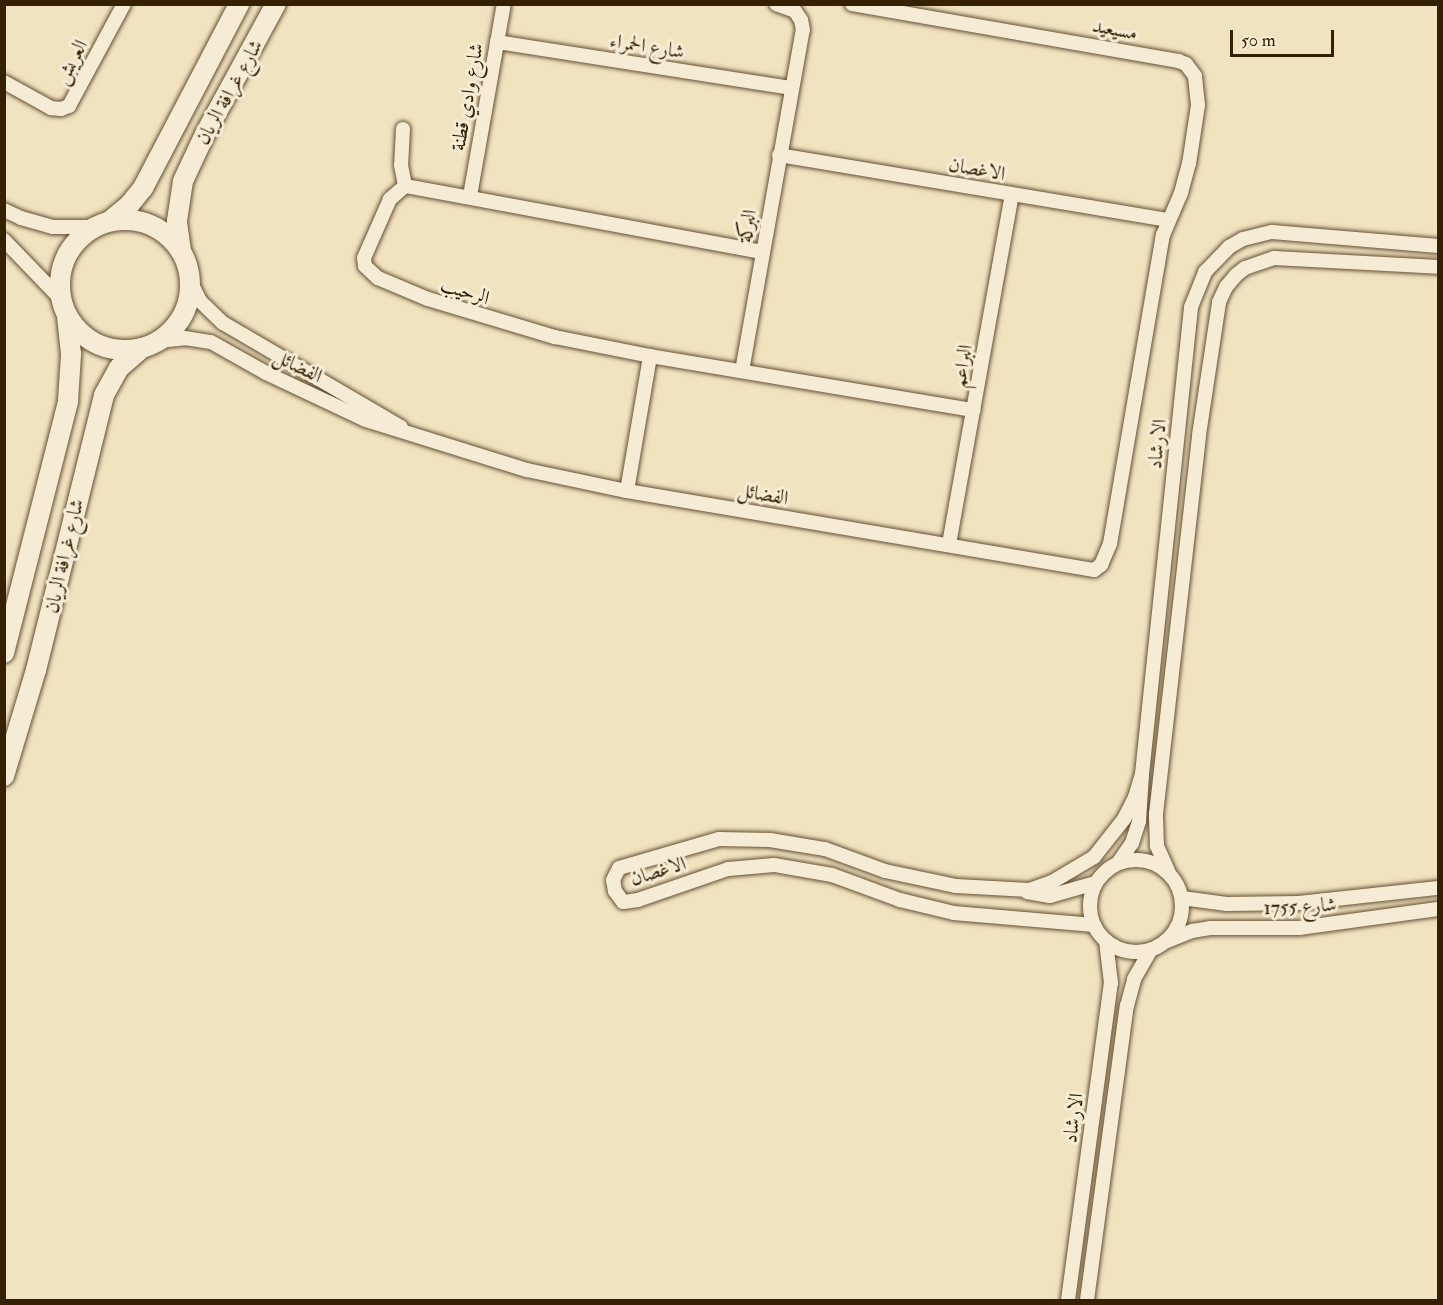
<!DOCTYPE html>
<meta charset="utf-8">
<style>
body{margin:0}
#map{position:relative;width:1443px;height:1305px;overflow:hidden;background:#f1e2c0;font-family:"IM FELL Double Pica",Amiri,serif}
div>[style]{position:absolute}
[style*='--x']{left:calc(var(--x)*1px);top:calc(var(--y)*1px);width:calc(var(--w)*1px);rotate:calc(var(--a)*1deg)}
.roads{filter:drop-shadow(0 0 2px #645032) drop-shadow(0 0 2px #645032)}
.minor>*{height:14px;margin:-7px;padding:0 7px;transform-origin:7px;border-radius:7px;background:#f6ecd6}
.minor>.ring{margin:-7px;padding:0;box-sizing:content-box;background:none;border:14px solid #f6ecd6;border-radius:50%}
.secondary>*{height:20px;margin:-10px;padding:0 10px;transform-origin:10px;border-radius:10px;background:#f6ecd6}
.secondary>.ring{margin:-10px;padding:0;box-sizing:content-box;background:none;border:20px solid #f6ecd6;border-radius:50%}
span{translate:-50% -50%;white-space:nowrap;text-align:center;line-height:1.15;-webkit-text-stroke:6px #f6ecd6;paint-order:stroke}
.street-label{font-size:20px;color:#352002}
.frame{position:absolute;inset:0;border:6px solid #352002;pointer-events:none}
.scale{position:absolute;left:1230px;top:30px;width:104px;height:27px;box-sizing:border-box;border:3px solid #352002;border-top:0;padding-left:8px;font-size:18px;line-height:21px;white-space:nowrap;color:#352002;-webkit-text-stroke:4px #f6ecd6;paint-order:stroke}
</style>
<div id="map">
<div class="roads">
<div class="minor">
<i style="--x:497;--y:42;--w:298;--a:8.9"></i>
<i style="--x:4;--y:82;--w:54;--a:29"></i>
<i style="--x:51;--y:108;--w:10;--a:6"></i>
<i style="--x:61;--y:109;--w:9;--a:-21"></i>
<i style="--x:69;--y:106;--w:116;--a:-61.7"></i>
<i style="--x:403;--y:129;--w:36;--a:93"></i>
<i style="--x:401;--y:165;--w:21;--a:79"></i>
<i style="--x:779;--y:155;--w:394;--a:9.5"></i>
<i style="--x:470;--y:196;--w:195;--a:-80"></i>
<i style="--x:4;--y:210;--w:19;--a:25"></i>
<i style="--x:21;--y:218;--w:33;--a:16"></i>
<i style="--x:53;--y:227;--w:40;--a:0"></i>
<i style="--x:4;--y:240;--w:81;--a:46"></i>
<i style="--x:762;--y:252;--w:363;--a:-169.5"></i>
<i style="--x:405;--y:186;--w:20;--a:139"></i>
<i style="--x:390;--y:199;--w:64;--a:113.8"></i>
<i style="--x:364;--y:258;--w:8;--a:83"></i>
<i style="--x:365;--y:266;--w:18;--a:43"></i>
<i style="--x:378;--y:278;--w:54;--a:22.8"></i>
<i style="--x:428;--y:299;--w:133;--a:16.7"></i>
<i style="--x:555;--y:337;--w:97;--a:11.3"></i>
<i style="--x:650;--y:356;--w:328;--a:9.5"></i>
<i style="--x:190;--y:281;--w:22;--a:63"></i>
<i style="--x:200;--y:301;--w:32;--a:44"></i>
<i style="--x:223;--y:323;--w:206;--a:30.3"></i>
<i style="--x:158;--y:341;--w:27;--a:-6"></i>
<i style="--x:185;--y:338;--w:26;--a:9"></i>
<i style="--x:211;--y:342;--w:63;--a:29.4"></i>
<i style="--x:266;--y:373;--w:110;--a:25.2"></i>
<i style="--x:366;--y:420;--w:169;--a:17.3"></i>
<i style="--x:527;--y:470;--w:102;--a:11.9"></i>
<i style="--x:627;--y:491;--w:474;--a:9.6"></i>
<i style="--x:1094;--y:570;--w:9;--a:-36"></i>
<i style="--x:1101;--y:565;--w:23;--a:-67"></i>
<i style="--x:1110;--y:544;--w:314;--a:-80.3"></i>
<i style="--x:1163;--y:235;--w:46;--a:-66.8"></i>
<i style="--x:1181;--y:193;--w:30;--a:-75"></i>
<i style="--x:1189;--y:164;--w:60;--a:-81.3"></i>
<i style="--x:1198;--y:105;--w:29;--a:-96"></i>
<i style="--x:1195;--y:76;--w:15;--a:-127"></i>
<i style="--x:1186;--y:64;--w:9;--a:-159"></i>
<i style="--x:1178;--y:61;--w:331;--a:-170.1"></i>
<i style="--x:742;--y:371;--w:346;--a:-79.9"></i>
<i style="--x:803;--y:30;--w:10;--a:-101"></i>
<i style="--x:801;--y:20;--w:11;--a:-124"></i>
<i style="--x:795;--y:11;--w:20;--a:-160"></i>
<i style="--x:627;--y:491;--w:137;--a:-80.3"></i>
<i style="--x:949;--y:544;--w:355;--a:-79.8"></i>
<i class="ring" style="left:1090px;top:860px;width:78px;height:78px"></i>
<i style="--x:1118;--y:863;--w:24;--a:-55"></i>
<i style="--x:1132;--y:843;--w:23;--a:-72"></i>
<i style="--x:1139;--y:821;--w:47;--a:-86.3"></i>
<i style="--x:1142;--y:774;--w:470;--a:-84"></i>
<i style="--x:1191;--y:307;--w:38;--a:-68"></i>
<i style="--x:1205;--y:272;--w:35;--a:-46"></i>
<i style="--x:1229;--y:247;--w:16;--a:-30"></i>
<i style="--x:1243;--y:239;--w:30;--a:-14"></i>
<i style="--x:1272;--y:232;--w:167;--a:4.8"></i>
<i style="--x:1169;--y:873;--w:30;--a:-114"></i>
<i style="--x:1157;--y:846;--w:32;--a:-92"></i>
<i style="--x:1156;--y:814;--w:381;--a:-83.5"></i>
<i style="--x:1199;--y:435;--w:134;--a:-81.4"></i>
<i style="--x:1219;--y:302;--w:17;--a:-65"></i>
<i style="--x:1226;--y:287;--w:16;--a:-50"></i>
<i style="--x:1236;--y:275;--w:11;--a:-38"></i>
<i style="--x:1245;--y:268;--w:31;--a:-19"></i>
<i style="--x:1274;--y:258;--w:164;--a:3.1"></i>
<i style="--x:1027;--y:892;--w:23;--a:10"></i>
<i style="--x:1050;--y:896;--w:47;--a:-16.1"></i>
<i style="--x:1182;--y:898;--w:45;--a:7.6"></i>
<i style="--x:1227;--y:904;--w:72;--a:-0.8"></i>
<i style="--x:1299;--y:903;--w:140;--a:-6.2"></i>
<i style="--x:1094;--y:925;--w:141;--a:-175.1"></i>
<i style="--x:954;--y:913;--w:56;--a:-166.5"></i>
<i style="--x:900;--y:900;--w:72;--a:-159.8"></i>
<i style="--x:832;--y:875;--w:59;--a:-170.2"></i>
<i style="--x:774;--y:865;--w:46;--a:175"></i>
<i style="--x:728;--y:869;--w:95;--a:161"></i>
<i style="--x:638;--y:900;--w:15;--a:172"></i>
<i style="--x:623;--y:902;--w:14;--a:-126"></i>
<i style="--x:615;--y:891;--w:11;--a:-100"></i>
<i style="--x:613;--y:880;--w:13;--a:-63"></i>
<i style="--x:619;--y:868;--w:104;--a:-16.2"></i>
<i style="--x:719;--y:839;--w:51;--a:1.1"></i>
<i style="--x:770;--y:840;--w:56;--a:9.3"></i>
<i style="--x:825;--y:849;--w:64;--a:20.1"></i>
<i style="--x:885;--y:871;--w:73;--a:11.9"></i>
<i style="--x:956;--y:886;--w:73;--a:3.1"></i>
<i style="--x:1029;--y:890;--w:24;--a:-19"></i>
<i style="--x:1052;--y:882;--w:49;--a:-30.8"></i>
<i style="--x:1094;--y:857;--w:48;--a:-51.7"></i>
<i style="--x:1124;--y:819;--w:25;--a:-63"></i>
<i style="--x:1135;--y:797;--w:24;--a:-73"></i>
<i style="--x:1167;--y:941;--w:27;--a:-22"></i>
<i style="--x:1192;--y:931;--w:18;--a:-9"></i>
<i style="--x:1210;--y:928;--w:89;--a:0"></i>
<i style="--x:1299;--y:928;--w:140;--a:-7.8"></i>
<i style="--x:1068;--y:1300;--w:320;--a:-82.3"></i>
<i style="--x:1111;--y:983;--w:42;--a:-96.8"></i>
<i style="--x:1087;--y:1300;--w:297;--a:-82.3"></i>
<i style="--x:1127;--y:1006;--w:28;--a:-75"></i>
<i style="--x:1134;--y:979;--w:34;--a:-60"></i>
</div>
<div class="secondary">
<i class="ring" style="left:60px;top:220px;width:110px;height:110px"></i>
<i style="--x:110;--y:221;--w:26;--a:-40"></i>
<i style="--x:130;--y:204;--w:21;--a:-51"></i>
<i style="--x:143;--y:188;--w:208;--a:-62.4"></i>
<i style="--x:181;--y:251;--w:30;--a:-98"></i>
<i style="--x:177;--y:221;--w:40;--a:-81.5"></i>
<i style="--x:183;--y:181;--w:52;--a:-64.9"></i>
<i style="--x:205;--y:134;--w:148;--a:-61.4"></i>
<i style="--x:4;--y:653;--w:260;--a:-75.7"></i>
<i style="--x:68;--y:401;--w:47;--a:-86.3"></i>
<i style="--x:71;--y:354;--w:38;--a:-96"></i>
<i style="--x:4;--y:776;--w:111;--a:-73.2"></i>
<i style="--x:36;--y:670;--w:283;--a:-76.1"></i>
<i style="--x:104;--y:395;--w:31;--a:-61"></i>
<i style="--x:119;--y:368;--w:30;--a:-41"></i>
</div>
</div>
<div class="street-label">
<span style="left:1115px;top:29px;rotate:11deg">مسيعيد</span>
<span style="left:647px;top:46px;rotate:9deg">شارع الحمراء</span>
<span style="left:71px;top:62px;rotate:-62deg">العريش</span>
<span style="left:229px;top:92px;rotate:-61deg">شارع غرافة الريان</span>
<span style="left:467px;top:97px;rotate:-80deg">شارع وادي قطنة</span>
<span style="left:977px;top:169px;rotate:10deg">الاغصان</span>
<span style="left:747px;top:226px;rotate:-80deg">البركة</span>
<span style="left:465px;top:291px;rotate:18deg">الرحيب</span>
<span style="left:298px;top:366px;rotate:26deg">الفضائل</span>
<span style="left:962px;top:366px;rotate:-80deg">البراعم</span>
<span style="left:1157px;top:444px;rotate:-84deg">الارشاد</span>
<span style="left:763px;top:494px;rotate:10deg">الفضائل</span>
<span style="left:64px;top:556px;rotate:-77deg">شارع غرافة الريان</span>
<span style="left:658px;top:871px;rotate:-17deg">الاغصان</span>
<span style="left:1300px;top:906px;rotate:-3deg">شارع 1755</span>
<span style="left:1073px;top:1118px;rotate:-82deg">الارشاد</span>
</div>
<div class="frame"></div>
<div class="scale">50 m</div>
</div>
